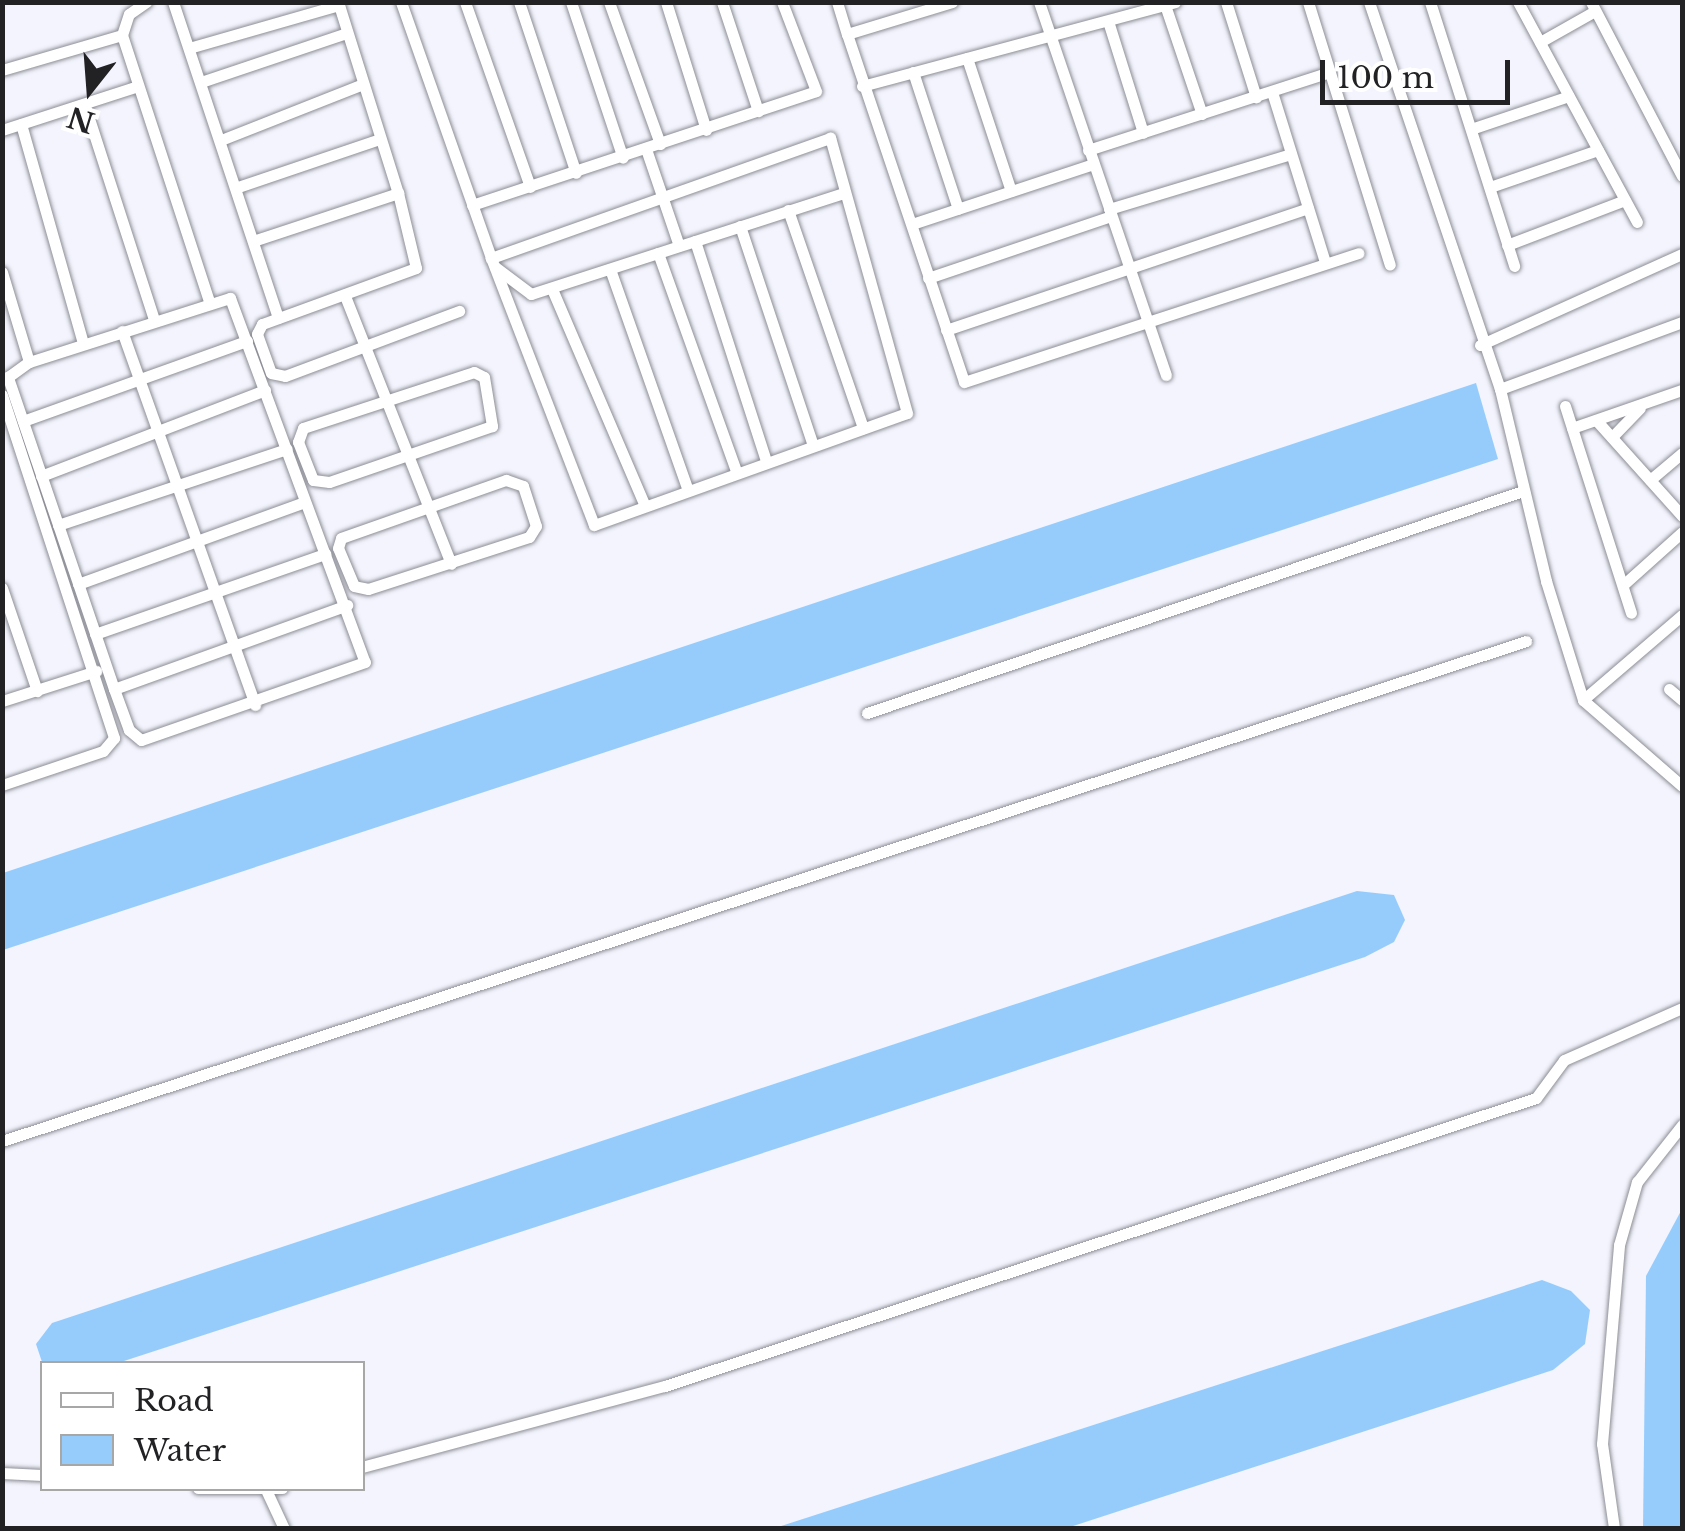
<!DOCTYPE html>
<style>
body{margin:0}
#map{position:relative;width:1685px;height:1531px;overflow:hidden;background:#f3f4fd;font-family:"Libre Baskerville",serif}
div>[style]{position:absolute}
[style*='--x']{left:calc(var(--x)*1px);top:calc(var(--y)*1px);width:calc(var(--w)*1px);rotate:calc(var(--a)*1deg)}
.water>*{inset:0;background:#96ccfc}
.roads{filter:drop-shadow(0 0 2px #8c8d95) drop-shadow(0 0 2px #8c8d95)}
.street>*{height:11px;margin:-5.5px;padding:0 5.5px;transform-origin:5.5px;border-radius:5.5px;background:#fff}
span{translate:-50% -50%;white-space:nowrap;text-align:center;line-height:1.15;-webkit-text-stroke:8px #fff;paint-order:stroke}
.frame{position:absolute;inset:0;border:5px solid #222225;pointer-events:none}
.legend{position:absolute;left:40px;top:1361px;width:325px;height:130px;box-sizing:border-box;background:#fff;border:2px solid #a7a7a8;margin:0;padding:12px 18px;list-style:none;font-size:30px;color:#222225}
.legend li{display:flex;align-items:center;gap:20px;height:50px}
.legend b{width:50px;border:2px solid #a7a7a8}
.north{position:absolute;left:40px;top:40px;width:100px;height:100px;-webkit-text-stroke:8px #fff;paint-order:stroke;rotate:197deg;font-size:28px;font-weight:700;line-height:40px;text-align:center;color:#222225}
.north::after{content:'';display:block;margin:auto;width:35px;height:45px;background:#222225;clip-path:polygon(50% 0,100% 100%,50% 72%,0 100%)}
.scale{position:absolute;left:1320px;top:60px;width:190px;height:45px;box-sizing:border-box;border:5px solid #222225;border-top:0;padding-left:12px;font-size:30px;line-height:35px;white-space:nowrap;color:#222225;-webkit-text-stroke:8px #fff;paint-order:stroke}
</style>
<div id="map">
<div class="water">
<i style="clip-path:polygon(1476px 383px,1498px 459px,3px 950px,3px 873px)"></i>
<i style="clip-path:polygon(1357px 891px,1394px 895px,1405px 920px,1394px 942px,1365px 957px,124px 1361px,42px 1362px,36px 1344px,52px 1323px)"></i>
<i style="clip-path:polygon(1682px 1209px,1682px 1528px,1643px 1528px,1646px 1276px)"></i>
<i style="clip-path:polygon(1542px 1280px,1571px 1291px,1590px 1310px,1585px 1344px,1553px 1370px,1067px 1528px,775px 1528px)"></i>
</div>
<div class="roads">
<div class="street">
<i style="--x:173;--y:2;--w:333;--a:71.6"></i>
<i style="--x:401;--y:2;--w:271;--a:70.6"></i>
<i style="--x:491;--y:258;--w:286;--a:68.9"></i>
<i style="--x:594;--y:525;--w:332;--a:-19.7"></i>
<i style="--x:907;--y:413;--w:286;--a:-105.6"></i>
<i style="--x:830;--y:138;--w:360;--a:160.5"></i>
<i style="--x:465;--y:2;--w:196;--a:70.6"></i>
<i style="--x:519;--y:2;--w:180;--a:71.6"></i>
<i style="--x:571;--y:2;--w:164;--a:71.6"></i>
<i style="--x:609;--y:2;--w:151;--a:70.2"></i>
<i style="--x:666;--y:2;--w:134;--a:72.6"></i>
<i style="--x:722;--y:2;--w:115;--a:71.7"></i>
<i style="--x:837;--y:2;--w:34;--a:73"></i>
<i style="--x:847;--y:34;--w:110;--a:-16.9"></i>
<i style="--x:1039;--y:2;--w:394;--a:71.2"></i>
<i style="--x:1226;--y:2;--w:100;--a:72.5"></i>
<i style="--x:1308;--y:2;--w:275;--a:72.7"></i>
<i style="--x:1369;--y:2;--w:409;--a:71.3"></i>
<i style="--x:1500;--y:389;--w:197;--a:76.5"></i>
<i style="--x:1546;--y:581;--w:125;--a:72.7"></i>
<i style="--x:1430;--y:2;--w:277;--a:72.3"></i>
<i style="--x:1518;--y:2;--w:250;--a:61.6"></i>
<i style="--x:1591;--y:2;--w:196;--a:62.4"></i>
<i style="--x:1165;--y:5;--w:115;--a:71.3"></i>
<i style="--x:1108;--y:21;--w:117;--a:72.6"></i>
<i style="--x:847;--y:34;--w:367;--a:71.4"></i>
<i style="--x:964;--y:382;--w:415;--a:-18.1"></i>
<i style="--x:122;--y:35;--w:280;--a:71.9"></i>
<i style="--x:1540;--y:42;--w:63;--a:-29.4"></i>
<i style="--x:189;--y:48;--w:156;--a:-16"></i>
<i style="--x:339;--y:5;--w:197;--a:72.6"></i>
<i style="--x:398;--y:193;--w:77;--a:76.5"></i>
<i style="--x:416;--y:268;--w:164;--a:160"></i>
<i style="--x:262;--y:324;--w:11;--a:117"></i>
<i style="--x:257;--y:334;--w:41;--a:70.3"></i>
<i style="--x:271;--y:373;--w:14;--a:12"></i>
<i style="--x:285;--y:376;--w:186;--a:-20.5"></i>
<i style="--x:967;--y:58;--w:140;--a:71.7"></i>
<i style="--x:2;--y:70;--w:125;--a:-16.3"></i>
<i style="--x:122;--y:35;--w:22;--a:-72"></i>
<i style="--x:129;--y:14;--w:21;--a:-35"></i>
<i style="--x:913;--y:72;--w:144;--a:71.8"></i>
<i style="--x:201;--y:82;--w:154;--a:-18.6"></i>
<i style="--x:862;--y:86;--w:324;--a:-15"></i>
<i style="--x:1272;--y:92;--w:178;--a:72.7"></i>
<i style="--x:85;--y:106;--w:224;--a:72.1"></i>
<i style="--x:21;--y:124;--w:228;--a:74.2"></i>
<i style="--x:1471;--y:129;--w:103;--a:-18.6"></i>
<i style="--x:2;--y:130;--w:143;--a:-17.9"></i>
<i style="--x:221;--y:140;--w:153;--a:-21.5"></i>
<i style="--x:646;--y:149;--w:102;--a:71.2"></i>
<i style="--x:1088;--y:150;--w:254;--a:-17.9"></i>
<i style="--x:238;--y:187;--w:150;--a:-18.7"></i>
<i style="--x:1490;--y:187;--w:114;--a:-18.9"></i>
<i style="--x:472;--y:205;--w:362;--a:-18.3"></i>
<i style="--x:816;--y:91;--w:95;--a:-110.9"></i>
<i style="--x:1109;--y:209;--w:190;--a:-16.8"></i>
<i style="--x:788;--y:210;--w:231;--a:71"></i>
<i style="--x:912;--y:224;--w:191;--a:-18.3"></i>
<i style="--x:740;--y:226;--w:231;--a:71.6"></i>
<i style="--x:256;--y:240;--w:150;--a:-18.3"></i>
<i style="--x:695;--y:241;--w:231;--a:72.1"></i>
<i style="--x:1507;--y:245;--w:126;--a:-20.9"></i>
<i style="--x:658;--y:253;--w:232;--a:70.3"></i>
<i style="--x:495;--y:267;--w:45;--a:36.9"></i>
<i style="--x:531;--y:294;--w:326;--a:-17.9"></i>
<i style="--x:610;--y:269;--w:232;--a:70.6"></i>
<i style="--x:2;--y:272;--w:94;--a:73.3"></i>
<i style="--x:928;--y:278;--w:193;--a:-18.7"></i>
<i style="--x:552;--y:289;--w:234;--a:66.8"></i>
<i style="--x:345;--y:296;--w:288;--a:68.4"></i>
<i style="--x:230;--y:298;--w:388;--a:69.7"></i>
<i style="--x:365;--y:662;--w:237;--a:160.8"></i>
<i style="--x:141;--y:740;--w:16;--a:-140"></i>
<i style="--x:129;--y:730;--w:44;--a:-110.1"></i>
<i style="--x:114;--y:689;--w:330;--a:-108.8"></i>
<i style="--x:8;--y:377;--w:26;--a:-36"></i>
<i style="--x:29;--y:362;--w:211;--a:-17.7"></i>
<i style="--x:946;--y:330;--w:382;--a:-18.6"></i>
<i style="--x:122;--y:331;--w:397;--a:70.4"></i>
<i style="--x:1480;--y:345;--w:222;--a:-24.3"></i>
<i style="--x:474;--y:372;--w:11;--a:27"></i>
<i style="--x:484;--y:377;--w:50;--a:80.7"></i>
<i style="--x:492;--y:426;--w:172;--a:161"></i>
<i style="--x:329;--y:482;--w:16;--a:-173"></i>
<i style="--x:313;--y:480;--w:41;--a:-111.5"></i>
<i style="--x:298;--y:442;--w:15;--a:-70"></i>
<i style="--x:303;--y:428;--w:180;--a:-18.1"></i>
<i style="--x:1500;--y:389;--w:194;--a:-20.2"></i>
<i style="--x:2;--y:395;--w:361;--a:71.9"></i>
<i style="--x:114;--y:738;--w:17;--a:130"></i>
<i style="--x:103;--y:751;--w:107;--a:161.4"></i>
<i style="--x:1565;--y:406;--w:217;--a:72.3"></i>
<i style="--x:1596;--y:420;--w:129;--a:48.1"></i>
<i style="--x:23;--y:421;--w:238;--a:-19.7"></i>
<i style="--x:1572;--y:428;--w:116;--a:-19.1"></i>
<i style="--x:1612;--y:437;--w:40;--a:-46"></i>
<i style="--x:41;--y:476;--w:240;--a:-21"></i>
<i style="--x:506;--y:480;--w:18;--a:19"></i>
<i style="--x:523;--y:486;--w:42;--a:72"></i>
<i style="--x:536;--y:526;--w:13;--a:122"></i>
<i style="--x:529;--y:537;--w:169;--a:162.1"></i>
<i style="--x:368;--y:589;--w:14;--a:-168"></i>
<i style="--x:354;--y:586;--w:41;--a:-112.8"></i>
<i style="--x:338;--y:548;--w:10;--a:-73"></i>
<i style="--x:341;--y:538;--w:175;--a:-19.4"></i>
<i style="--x:1650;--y:480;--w:42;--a:-40.2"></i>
<i style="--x:58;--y:525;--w:241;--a:-18.4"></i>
<i style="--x:78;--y:584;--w:241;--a:-19.9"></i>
<i style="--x:1623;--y:585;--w:79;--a:-41.9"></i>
<i style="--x:2;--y:588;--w:109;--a:71.2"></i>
<i style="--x:1682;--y:615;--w:130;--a:139.4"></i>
<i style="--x:1583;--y:700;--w:131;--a:41"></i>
<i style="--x:95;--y:634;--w:244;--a:-19.2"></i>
<i style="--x:114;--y:689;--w:248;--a:-19.8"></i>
<i style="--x:1669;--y:689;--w:17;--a:40"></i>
<i style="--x:2;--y:701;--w:99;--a:-17.7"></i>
<i style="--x:867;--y:713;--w:693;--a:-18.7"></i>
<i style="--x:2;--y:1141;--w:1604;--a:-18.16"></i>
<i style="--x:362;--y:1467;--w:314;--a:-15"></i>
<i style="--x:665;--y:1386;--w:917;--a:-18.3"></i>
<i style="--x:1536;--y:1098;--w:47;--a:-53.6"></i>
<i style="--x:1564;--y:1060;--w:129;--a:-23.8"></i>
<i style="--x:2;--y:1473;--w:40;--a:2.9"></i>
<i style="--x:198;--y:1488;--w:84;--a:0"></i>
<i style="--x:267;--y:1492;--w:40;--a:65"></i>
<i style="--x:1614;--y:1528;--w:85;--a:-98.1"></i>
<i style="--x:1602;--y:1444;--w:200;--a:-85.1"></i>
<i style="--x:1619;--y:1245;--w:66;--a:-74.1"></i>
<i style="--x:1637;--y:1182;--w:73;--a:-51.7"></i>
</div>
</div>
<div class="frame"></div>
<ul class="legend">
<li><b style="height:12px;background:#fff"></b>Road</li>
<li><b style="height:28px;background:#96ccfc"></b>Water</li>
</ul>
<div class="north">N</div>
<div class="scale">100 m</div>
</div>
